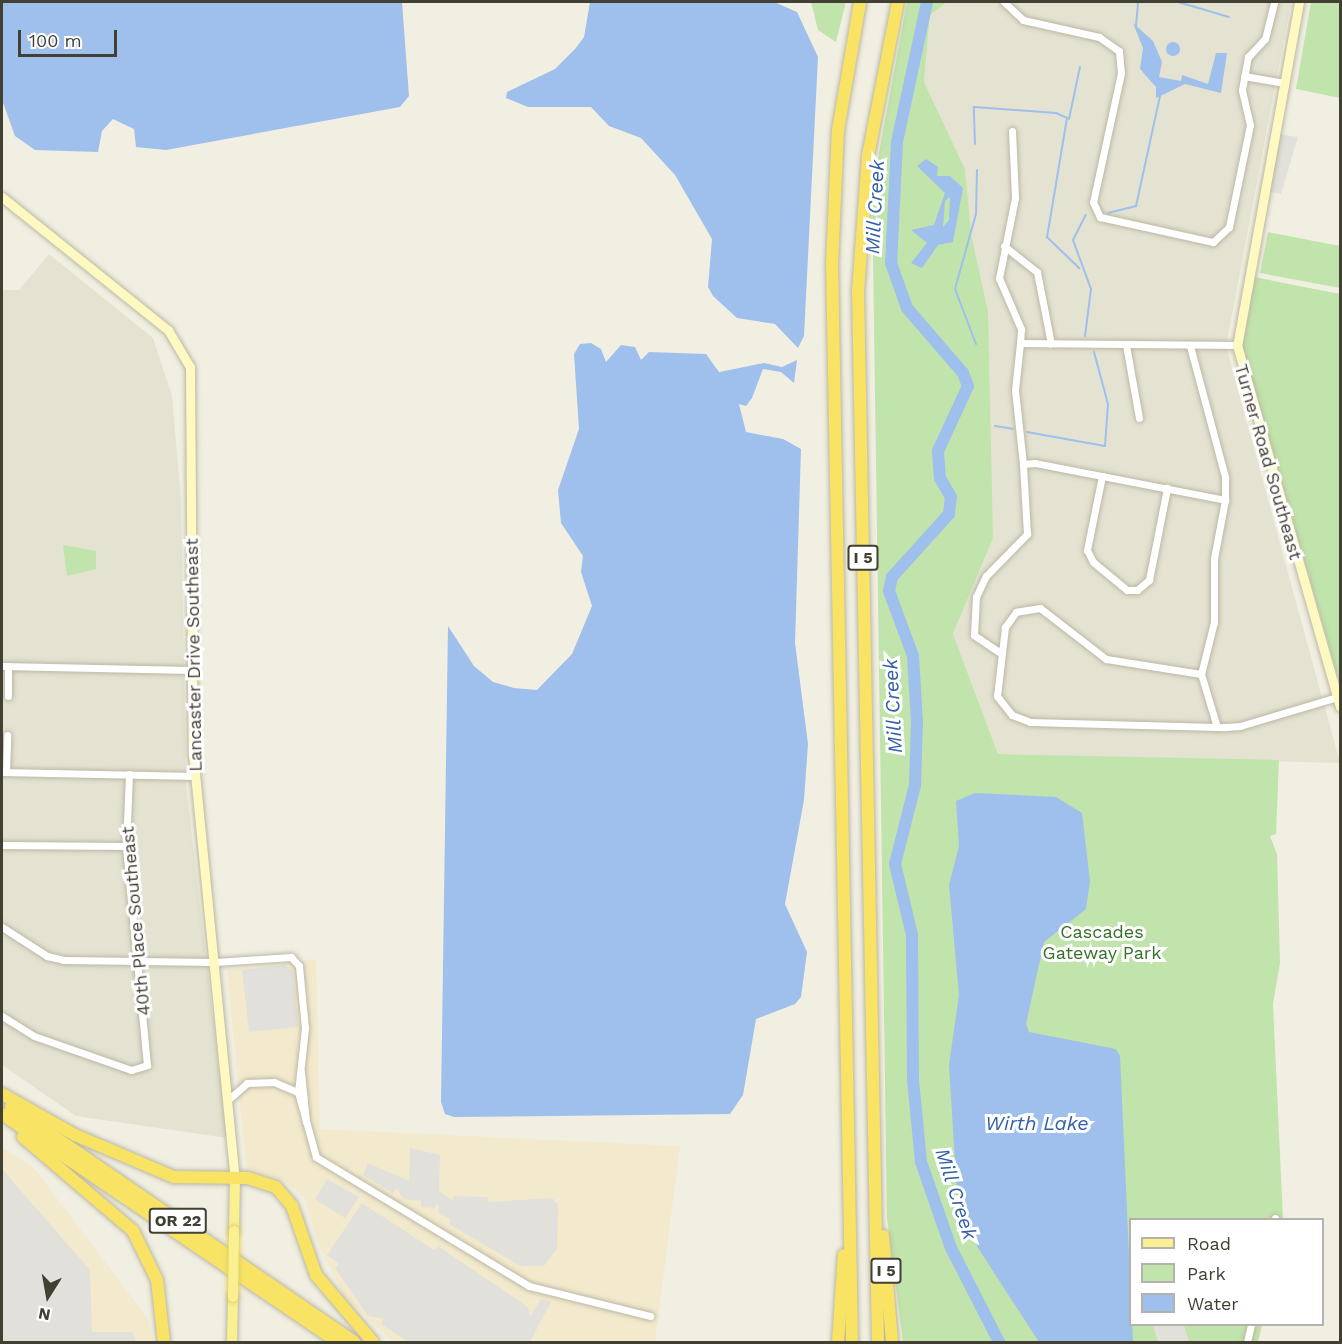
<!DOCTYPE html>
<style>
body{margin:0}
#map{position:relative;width:1342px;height:1344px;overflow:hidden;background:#f1efe2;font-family:"Work Sans",sans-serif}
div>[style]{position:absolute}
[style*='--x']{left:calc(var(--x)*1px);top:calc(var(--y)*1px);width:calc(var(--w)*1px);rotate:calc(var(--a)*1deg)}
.residential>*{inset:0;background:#e4e2d0}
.commercial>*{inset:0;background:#f3eacd}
.green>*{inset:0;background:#c0e4ab}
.parking>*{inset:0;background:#e1e0db}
.water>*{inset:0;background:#9fbfed}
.round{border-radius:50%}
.stream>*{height:2px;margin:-1px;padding:0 1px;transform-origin:1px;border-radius:1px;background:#9fbfed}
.river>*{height:12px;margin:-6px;padding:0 6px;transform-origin:6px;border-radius:6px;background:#9fbfed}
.roads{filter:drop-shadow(0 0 2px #bbb8a5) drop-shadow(0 0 2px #bbb8a5)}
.street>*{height:7px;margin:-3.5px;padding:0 3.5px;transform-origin:3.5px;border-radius:3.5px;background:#fff}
.secondary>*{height:9px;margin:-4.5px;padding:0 4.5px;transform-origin:4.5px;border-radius:4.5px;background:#fdf9c0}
.primary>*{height:10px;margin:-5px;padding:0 5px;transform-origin:5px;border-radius:5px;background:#fbf091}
.highway>*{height:12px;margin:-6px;padding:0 6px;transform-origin:6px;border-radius:6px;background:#f9e365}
.bridges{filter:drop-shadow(0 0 2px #dfd062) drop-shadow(0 0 2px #dfd062)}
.primary-bridge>*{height:10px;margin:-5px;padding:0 5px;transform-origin:5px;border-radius:5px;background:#fbf091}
span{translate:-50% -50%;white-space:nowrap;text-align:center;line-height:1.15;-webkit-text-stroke:6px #fff;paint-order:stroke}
.shield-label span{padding:2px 4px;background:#fff;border:2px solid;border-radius:4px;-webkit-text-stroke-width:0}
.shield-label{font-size:16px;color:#423f33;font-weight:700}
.street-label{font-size:18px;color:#423f33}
.park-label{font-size:18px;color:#377129}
.water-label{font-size:20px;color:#3160a9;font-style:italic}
.frame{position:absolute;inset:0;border:3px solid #423f33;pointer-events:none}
.legend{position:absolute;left:1129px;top:1218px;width:195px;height:108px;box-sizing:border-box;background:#fff;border:2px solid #b3b2ad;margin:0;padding:8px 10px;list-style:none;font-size:18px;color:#423f33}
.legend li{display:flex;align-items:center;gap:12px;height:30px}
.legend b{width:30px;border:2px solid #b3b2ad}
.north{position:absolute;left:18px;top:1266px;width:60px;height:60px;-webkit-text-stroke:4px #fff;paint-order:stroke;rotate:191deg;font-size:16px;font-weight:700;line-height:24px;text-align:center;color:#423f33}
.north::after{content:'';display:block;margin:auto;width:21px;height:27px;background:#423f33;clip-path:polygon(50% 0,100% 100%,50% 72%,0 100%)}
.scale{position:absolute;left:18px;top:30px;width:99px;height:27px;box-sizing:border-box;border:3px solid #423f33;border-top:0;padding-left:8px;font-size:18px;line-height:21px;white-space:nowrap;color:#423f33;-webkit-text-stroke:4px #fff;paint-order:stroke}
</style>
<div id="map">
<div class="residential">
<i style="clip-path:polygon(947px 2px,1291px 2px,1226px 346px,1340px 763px,998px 754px,953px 634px,993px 538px,965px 169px,924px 82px,930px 15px)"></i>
<i style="clip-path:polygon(49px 254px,153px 338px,172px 396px,181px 500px,186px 785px,227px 1138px,76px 1116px,2px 1065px,2px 290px,19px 290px)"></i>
</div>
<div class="commercial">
<i style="clip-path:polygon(316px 959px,320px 1129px,680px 1146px,655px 1342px,393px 1342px,344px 1296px,318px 1244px,304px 1197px,286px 1182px,246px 1167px,227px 970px)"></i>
<i style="clip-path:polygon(2px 1147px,35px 1169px,148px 1319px,154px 1342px,2px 1342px)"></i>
</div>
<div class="green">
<i style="clip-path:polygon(811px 2px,846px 2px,836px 42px,818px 30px)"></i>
<i style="clip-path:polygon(907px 2px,947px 2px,930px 15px,924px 82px,965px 169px,971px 234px,988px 312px,993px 538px,953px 634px,998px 754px,1279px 760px,1276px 834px,1270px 836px,1277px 854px,1280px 963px,1273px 1004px,1283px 1219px,1130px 1220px,1130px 1324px,1262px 1325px,1258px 1342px,903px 1342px,887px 1218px,872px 190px)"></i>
<i style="clip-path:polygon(1311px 2px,1340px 2px,1340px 98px,1296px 89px)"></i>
<i style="clip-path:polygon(1268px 232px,1340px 246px,1340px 288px,1260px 273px)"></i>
<i style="clip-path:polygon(1254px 277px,1340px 294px,1340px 684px,1242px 345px)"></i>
<i style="clip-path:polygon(63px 545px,96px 551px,96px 569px,67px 576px)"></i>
</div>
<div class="parking">
<i style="clip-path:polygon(1277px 134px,1298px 137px,1281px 194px,1266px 191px)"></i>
<i style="clip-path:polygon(284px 965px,293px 971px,298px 1027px,249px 1032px,242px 970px)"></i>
<i style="clip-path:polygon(410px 1148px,440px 1155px,439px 1190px,452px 1201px,454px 1196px,487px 1197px,489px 1202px,552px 1198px,558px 1205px,557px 1249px,544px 1266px,520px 1266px,449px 1224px,451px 1219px,439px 1214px,438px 1203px,434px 1208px,421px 1207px,421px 1201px,404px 1199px,397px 1189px,393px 1193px,363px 1175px,368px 1163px,409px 1181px)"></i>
<i style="clip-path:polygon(2px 1169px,90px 1270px,92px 1332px,133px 1332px,136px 1342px,2px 1342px)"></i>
<i style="clip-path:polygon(327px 1179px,359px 1197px,345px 1218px,315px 1199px)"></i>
<i style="clip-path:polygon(362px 1203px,434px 1250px,438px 1246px,528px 1307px,530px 1316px,541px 1299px,551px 1302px,530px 1342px,408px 1342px,381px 1324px,383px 1319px,368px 1316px,335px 1268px,339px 1264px,327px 1255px)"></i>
<i style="clip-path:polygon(1153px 1325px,1184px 1325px,1189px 1342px,1158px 1342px)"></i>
</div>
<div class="water">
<i style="clip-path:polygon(2px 2px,402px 2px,409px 96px,400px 107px,166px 150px,136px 147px,134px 129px,113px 119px,102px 131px,98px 152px,35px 150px,15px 136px,2px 100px)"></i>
<i style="clip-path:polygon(590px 2px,774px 2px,797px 12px,818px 57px,804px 336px,798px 348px,775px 324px,737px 318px,713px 296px,708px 287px,712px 239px,675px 175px,641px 138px,609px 126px,591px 107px,528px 107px,506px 98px,507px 92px,555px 69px,575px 49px,584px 37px)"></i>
<i style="clip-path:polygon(1133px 23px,1153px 41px,1162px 62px,1159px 77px,1181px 81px,1182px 75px,1208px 84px,1216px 53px,1227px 53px,1221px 93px,1185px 84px,1156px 98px,1156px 87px,1140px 69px,1143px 48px)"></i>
<i class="round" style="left:1166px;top:42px;width:14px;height:14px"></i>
<i style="clip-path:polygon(evenodd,926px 159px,938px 167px,937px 176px,950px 176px,963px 188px,953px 242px,938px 245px,922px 268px,911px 263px,927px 243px,911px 230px,934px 225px,945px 193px,917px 166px,926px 159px,950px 197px,949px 220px,943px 227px,945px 201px,950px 197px)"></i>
<i style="clip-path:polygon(591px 343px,601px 349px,606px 362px,621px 345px,635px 347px,641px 360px,649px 352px,706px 354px,719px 372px,764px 363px,782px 367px,797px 360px,794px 383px,781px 372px,763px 369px,752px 398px,746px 406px,739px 404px,746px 432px,783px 439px,801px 449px,795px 643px,808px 744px,804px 800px,785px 904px,807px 952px,801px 997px,795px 1004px,756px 1019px,743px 1095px,730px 1114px,454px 1117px,445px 1114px,441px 1102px,448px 626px,474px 666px,493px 682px,514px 688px,537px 690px,572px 654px,592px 606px,581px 572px,583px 556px,561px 523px,558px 490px,579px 429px,574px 354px,580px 344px)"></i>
<i style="clip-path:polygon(975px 793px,1056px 797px,1082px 813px,1090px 881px,1086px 909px,1044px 942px,1026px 1024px,1029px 1032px,1116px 1049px,1120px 1056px,1133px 1342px,1039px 1342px,978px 1248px,957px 1194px,949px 1065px,959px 995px,949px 885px,959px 846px,956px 801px)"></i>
</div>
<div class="stream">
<i style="--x:1178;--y:2;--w:53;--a:16.4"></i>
<i style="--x:1136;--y:26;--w:24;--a:-85"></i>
<i style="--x:1069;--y:119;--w:53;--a:-78.1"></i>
<i style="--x:975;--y:144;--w:37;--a:-92"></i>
<i style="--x:974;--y:107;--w:82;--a:4.2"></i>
<i style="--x:1056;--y:113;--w:12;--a:24"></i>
<i style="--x:1067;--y:118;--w:121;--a:99.5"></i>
<i style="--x:1047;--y:237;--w:45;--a:44.1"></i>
<i style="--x:1108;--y:213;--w:29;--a:-14"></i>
<i style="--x:1136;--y:206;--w:113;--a:-77.7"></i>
<i style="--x:1085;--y:336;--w:47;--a:-82.7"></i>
<i style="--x:1091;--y:289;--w:52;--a:-110.2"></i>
<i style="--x:1073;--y:240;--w:28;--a:-63"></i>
<i style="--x:976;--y:344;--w:59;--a:-110.9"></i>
<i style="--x:955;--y:289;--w:78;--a:-74.4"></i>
<i style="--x:976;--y:214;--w:44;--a:-88.7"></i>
<i style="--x:995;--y:426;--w:18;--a:9"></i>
<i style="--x:1027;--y:432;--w:79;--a:10.2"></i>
<i style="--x:1105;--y:446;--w:42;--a:-85.9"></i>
<i style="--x:1108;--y:404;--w:54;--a:-105.1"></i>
</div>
<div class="river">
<i style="--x:927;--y:2;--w:143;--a:102.1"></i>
<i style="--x:897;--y:142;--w:121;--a:92.8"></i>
<i style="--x:891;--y:263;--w:48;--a:70.4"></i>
<i style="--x:907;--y:308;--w:86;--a:49.3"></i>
<i style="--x:963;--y:373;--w:14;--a:69"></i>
<i style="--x:968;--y:386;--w:72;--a:114.8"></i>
<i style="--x:938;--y:451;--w:27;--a:86"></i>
<i style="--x:940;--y:478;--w:22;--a:60"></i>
<i style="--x:951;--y:497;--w:17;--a:97"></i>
<i style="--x:949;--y:514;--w:85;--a:132.1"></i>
<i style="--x:892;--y:577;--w:14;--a:102"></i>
<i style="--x:889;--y:591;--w:69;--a:69.7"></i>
<i style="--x:913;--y:656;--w:66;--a:86.5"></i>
<i style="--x:917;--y:722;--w:63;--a:91.8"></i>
<i style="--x:915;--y:785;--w:81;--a:104.2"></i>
<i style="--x:895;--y:864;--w:73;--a:76.5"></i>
<i style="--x:912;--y:935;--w:145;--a:89.6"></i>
<i style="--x:913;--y:1080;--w:82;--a:84.4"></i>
<i style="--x:921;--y:1162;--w:91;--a:70.8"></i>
<i style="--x:951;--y:1248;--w:106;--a:62.9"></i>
</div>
<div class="roads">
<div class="street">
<i style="--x:1004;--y:2;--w:26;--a:43"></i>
<i style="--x:1023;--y:20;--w:78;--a:12.6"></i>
<i style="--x:1099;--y:37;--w:24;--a:35"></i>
<i style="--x:1119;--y:51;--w:22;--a:85"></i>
<i style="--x:1121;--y:73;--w:132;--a:102.2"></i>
<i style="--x:1093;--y:202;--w:17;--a:65"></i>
<i style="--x:1100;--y:217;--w:116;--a:12.5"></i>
<i style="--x:1213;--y:242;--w:22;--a:-43"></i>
<i style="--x:1229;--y:227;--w:104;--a:-78.4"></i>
<i style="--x:1250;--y:125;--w:36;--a:-103"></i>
<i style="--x:1242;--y:90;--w:34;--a:-80"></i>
<i style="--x:1248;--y:57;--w:25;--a:-47"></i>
<i style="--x:1265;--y:39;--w:38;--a:-76"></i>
<i style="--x:1244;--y:76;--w:41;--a:9.9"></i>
<i style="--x:1012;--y:131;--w:67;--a:87.4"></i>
<i style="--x:1015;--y:198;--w:82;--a:101.3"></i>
<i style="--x:999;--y:278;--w:56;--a:66.7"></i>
<i style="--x:1021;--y:329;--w:14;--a:94"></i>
<i style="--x:1004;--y:246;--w:42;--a:38.2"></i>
<i style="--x:1037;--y:272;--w:73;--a:79"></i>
<i style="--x:1126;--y:345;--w:74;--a:79.9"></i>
<i style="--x:1190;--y:346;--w:136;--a:75"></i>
<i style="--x:1225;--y:477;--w:23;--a:90"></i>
<i style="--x:1023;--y:464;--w:74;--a:-96.2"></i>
<i style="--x:1015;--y:390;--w:47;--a:-83.9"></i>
<i style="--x:1020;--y:343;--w:217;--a:0.5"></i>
<i style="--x:1102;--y:476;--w:76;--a:101.5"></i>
<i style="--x:1087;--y:550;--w:13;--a:63"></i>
<i style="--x:1093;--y:562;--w:44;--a:39.5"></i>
<i style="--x:1127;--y:590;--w:10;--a:0"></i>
<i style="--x:1137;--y:590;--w:16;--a:-40"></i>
<i style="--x:1149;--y:580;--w:94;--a:-78.9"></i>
<i style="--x:999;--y:652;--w:30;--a:-146"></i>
<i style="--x:974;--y:635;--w:38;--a:-87"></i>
<i style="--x:976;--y:597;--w:23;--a:-65"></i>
<i style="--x:986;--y:576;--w:59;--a:-45.7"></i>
<i style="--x:1027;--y:534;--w:70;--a:-93.3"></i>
<i style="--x:1023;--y:464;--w:12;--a:-5"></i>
<i style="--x:1035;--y:463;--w:194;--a:11"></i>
<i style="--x:1225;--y:500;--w:60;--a:100.6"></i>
<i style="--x:1214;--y:559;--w:63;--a:90"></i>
<i style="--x:1214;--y:622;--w:54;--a:104"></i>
<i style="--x:2;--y:666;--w:189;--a:1.2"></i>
<i style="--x:8;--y:696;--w:30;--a:-90"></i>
<i style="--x:1217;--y:727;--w:55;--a:-106.8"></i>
<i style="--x:1201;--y:674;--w:96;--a:-171"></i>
<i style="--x:1106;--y:659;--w:83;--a:-142.3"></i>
<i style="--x:1040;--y:608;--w:24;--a:171"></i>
<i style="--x:1016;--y:612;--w:19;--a:126"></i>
<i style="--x:1005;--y:627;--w:69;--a:96.6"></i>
<i style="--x:997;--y:696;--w:24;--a:52"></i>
<i style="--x:1012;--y:715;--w:19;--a:21"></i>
<i style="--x:1030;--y:722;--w:196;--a:1.5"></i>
<i style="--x:1226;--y:727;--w:14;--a:-4"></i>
<i style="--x:1240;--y:726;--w:101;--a:-16.6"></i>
<i style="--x:2;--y:772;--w:193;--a:1.2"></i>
<i style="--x:6;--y:772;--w:37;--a:-88"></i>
<i style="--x:2;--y:845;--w:124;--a:0.5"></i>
<i style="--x:2;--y:927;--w:54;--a:32.8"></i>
<i style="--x:47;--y:956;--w:17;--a:13"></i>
<i style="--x:64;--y:960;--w:151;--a:0.8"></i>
<i style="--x:215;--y:962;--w:76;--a:-3.8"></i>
<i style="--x:291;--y:957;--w:12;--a:48"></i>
<i style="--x:299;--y:966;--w:62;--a:84.5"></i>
<i style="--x:305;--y:1028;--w:64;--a:96.2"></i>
<i style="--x:298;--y:1092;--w:67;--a:74.5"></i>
<i style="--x:316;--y:1157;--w:249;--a:31.2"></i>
<i style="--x:529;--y:1286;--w:125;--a:13.9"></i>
<i style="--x:2;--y:1016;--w:38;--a:32"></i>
<i style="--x:34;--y:1036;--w:103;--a:19.3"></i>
<i style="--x:131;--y:1070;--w:17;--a:-17"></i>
<i style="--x:147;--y:1065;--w:220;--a:-95.5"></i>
<i style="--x:126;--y:846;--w:72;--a:-87.6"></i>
<i style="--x:301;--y:1072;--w:50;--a:84.3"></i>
<i style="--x:230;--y:1098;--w:23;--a:-41"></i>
<i style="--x:247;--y:1083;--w:27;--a:-2"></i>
<i style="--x:274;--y:1082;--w:26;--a:23"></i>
<i style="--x:1275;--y:1220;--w:2;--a:-90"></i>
<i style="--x:1247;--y:1342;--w:18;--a:-77"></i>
</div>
<div class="secondary">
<i style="--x:1299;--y:2;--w:349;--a:100.2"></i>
<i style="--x:1237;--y:345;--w:376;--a:74.1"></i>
<i style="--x:2;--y:197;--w:213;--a:38.7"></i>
<i style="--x:168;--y:330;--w:43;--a:59.3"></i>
<i style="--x:190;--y:367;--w:386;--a:89.6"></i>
<i style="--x:193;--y:753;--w:429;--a:84.4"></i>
</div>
<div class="primary">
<i style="--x:234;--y:1231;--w:51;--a:-88.9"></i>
<i style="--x:232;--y:1342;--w:45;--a:-88.7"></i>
</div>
<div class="highway">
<i style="--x:2;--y:1094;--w:84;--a:29.3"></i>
<i style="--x:75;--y:1135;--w:108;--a:23"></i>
<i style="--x:174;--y:1177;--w:74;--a:0.8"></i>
<i style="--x:248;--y:1178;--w:29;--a:18"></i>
<i style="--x:276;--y:1187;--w:25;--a:50"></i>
<i style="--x:292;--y:1206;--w:73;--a:70.8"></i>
<i style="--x:316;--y:1275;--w:88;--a:49.6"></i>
<i style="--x:11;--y:1107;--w:416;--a:34.4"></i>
<i style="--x:2;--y:1114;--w:405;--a:34.2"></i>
<i style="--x:23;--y:1137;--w:145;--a:40.5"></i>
<i style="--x:133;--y:1231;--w:55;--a:63.9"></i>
<i style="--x:157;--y:1280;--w:62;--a:83.6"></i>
<i style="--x:883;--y:1236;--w:106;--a:85.1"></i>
<i style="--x:838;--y:1342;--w:87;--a:-86.1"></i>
<i style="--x:852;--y:1342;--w:1077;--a:-91.06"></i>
<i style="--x:832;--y:265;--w:135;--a:-87.5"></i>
<i style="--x:838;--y:130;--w:130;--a:-80.2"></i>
<i style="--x:878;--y:1342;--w:1050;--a:-91.09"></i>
<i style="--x:858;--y:292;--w:136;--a:-85.8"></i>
<i style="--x:868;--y:156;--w:157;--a:-79"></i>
</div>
</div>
<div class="bridges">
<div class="primary-bridge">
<i style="--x:233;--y:1297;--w:66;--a:-89.1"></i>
</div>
</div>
<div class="shield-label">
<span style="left:863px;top:558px">I 5</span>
<span style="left:178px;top:1221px">OR 22</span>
<span style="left:886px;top:1271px">I 5</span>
</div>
<div class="street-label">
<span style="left:1268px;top:462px;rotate:74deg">Turner Road Southeast</span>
<span style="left:194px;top:655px;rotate:-91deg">Lancaster Drive Southeast</span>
<span style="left:136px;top:921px;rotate:-95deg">40th Place Southeast</span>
</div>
<div class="park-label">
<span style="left:1102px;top:943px">Cascades<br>Gateway Park</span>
</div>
<div class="water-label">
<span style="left:875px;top:207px;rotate:-87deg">Mill Creek</span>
<span style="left:893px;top:706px;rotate:-93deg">Mill Creek</span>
<span style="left:1037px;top:1123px">Wirth Lake</span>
<span style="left:956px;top:1194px;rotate:72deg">Mill Creek</span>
</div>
<div class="frame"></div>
<ul class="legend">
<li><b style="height:8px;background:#fbf091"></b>Road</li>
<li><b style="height:16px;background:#c0e4ab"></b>Park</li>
<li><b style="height:16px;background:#9fbfed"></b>Water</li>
</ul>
<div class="north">N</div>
<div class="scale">100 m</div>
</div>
